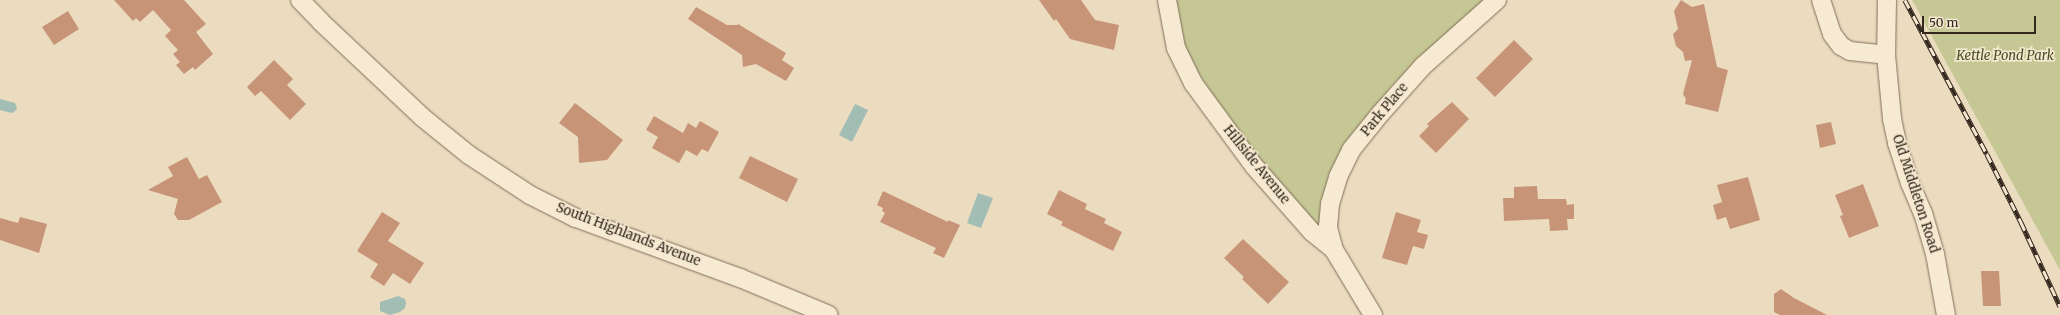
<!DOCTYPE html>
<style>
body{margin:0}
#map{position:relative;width:2060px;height:315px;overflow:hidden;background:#ebdcc0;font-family:Merriweather,serif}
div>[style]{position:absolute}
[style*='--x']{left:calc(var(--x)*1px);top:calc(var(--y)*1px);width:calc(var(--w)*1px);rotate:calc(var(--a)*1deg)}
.green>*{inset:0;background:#c5c895}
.water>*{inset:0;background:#a2bdb4}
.building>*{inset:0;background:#c89477}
.roads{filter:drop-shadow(0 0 1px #836d59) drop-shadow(0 0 1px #836d59)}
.minor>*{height:18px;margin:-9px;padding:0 9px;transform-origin:9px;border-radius:9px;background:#f7ead2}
.rail>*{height:4.5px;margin-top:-2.25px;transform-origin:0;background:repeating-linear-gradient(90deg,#f3e7cf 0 9px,#33261d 0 18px);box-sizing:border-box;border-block:1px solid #33261d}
span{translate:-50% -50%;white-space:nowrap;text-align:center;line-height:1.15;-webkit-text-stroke:3.5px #f3e7cf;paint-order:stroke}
.park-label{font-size:13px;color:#464f24;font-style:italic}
.street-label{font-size:13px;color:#33261d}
.scale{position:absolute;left:1922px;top:16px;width:114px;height:18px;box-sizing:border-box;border:2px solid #33261d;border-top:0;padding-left:5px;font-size:12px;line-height:14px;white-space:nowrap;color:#33261d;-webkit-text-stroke:3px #f3e7cf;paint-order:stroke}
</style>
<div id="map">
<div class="green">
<i style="clip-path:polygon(1172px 0,1488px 0,1393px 84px,1335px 164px,1325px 235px,1246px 148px,1181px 45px)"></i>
<i style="clip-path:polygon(1912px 0,2060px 0,2060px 270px)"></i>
</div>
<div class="water">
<i style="clip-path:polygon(0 99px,15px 103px,17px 108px,15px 111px,12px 113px,0 110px)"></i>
<i style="clip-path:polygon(855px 104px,868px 110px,852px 142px,839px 135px)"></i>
<i style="clip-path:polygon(978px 193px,993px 198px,981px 228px,967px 223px)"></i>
<i style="clip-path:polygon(398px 296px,405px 299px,406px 303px,405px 308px,400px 312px,390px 315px,380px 311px,380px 302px)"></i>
</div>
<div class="building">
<i style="clip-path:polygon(114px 0,184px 0,206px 24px,196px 32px,213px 54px,195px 70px,193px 67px,184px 74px,176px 65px,180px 62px,173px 54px,178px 50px,165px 36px,171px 30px,153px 10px,140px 22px,136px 18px,133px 21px)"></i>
<i style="clip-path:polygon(1039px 0,1081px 0,1095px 20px,1119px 25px,1114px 50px,1070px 39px,1056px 19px,1054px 21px)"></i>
<i style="clip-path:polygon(1681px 0,1692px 7px,1704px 4px,1717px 67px,1728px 70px,1718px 112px,1685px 104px,1686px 99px,1683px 94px,1692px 60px,1685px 61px,1683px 52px,1676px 46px,1673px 34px,1678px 29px,1674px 11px)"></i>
<i style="clip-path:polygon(696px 7px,727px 25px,737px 25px,738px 24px,786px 53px,782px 60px,794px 68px,786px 81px,756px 64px,743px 67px,742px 55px,688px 19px)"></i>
<i style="clip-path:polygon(68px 11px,79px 29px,54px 45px,42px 27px)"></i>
<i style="clip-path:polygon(1514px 40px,1533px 59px,1495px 97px,1476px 78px)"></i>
<i style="clip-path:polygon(274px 60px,293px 79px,287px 85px,306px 104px,290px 120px,261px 91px,255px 96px,247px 87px)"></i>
<i style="clip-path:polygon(1452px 102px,1469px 119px,1436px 153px,1419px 136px,1429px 126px,1427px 124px)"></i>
<i style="clip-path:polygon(575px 103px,623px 140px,607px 160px,579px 163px,578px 137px,559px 123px)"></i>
<i style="clip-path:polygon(654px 116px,683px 133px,688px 123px,696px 128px,700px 121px,719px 132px,708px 152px,702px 149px,697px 156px,686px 150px,679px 163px,652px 148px,658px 137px,646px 130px)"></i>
<i style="clip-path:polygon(1831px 122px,1836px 144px,1820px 148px,1816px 125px)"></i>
<i style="clip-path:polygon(750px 156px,798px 179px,787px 202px,739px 178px)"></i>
<i style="clip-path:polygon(187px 157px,199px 179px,207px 175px,222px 202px,189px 220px,178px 220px,174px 214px,178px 199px,148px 190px,173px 176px,168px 167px)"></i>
<i style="clip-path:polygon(1748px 177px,1760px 220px,1730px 229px,1726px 217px,1717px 220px,1713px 205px,1722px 202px,1717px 185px)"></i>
<i style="clip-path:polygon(1863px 184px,1879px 226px,1849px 238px,1840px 216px,1843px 215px,1835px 195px)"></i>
<i style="clip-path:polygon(1537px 186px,1538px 199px,1566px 199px,1567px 205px,1574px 204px,1574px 219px,1567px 219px,1568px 230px,1550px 231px,1549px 219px,1504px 221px,1503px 198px,1514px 198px,1514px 187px)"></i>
<i style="clip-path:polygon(1059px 190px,1087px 204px,1085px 209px,1106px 219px,1104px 223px,1122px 232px,1113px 251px,1061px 225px,1063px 222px,1047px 214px)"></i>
<i style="clip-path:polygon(883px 191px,948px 222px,948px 220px,960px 225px,944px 258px,933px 253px,936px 248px,880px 222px,885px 213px,882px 211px,883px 208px,877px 205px)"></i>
<i style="clip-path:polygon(382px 212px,400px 223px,388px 241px,424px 263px,410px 284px,393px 273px,384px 286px,370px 277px,378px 264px,357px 251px)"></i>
<i style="clip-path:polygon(1396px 212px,1421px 220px,1417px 232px,1428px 235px,1424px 249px,1413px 246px,1407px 265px,1382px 258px)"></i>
<i style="clip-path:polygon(20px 217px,47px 224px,39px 253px,0 240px,0 218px,18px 223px)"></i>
<i style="clip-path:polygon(1243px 239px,1289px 282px,1268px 304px,1242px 279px,1244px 277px,1224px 258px)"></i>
<i style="clip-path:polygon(1981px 271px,1999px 271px,2001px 306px,1983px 306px)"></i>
<i style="clip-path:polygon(1781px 289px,1794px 298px,1827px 315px,1780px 315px,1774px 312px,1774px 294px)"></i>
</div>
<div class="roads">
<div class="minor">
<i style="--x:300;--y:0;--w:30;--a:46"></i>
<i style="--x:321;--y:22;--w:139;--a:43.2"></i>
<i style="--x:422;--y:117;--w:60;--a:39"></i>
<i style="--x:469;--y:155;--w:73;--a:33.3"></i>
<i style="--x:530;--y:195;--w:51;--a:26.6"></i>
<i style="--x:576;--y:218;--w:175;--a:20.1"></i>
<i style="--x:740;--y:278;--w:96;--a:22.6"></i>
<i style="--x:1167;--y:0;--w:49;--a:79.4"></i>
<i style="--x:1176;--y:48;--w:39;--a:64"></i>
<i style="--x:1193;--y:83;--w:103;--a:53.7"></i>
<i style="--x:1254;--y:166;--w:88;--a:48.7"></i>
<i style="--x:1312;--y:232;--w:28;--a:39"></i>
<i style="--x:1334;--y:250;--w:76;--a:59"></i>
<i style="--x:1821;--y:0;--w:36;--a:72"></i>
<i style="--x:1832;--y:34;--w:15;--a:53"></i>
<i style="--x:1841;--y:46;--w:10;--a:29"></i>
<i style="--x:1850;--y:51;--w:36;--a:6"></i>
<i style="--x:1887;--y:0;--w:55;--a:91"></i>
<i style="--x:1886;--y:55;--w:64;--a:84.6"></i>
<i style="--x:1892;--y:119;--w:25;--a:78"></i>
<i style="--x:1897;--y:143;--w:42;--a:72"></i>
<i style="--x:1910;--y:183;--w:33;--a:67"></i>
<i style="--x:1923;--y:213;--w:43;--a:73.7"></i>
<i style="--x:1935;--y:254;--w:62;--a:79.8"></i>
<i style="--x:1334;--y:250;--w:24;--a:-105"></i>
<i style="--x:1328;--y:227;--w:23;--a:-85"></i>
<i style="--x:1330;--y:204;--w:28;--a:-73"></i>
<i style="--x:1338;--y:177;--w:30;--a:-64"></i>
<i style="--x:1351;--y:150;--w:48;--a:-51"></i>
<i style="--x:1381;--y:113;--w:63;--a:-48.2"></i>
<i style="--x:1423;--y:66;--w:99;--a:-41.7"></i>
</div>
</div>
<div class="rail">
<i style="--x:1905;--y:0;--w:174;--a:62"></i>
<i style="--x:1987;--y:154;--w:76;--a:63.4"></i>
<i style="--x:2021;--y:222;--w:93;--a:65.1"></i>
</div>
<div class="park-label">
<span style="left:2005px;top:56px">Kettle Pond Park</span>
</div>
<div class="street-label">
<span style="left:1385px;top:110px;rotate:-50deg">Park Place</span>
<span style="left:1256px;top:165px;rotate:51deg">Hillside Avenue</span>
<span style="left:1915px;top:194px;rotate:72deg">Old Middleton Road</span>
<span style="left:628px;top:235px;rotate:21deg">South Highlands Avenue</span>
</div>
<div class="scale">50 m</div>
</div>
